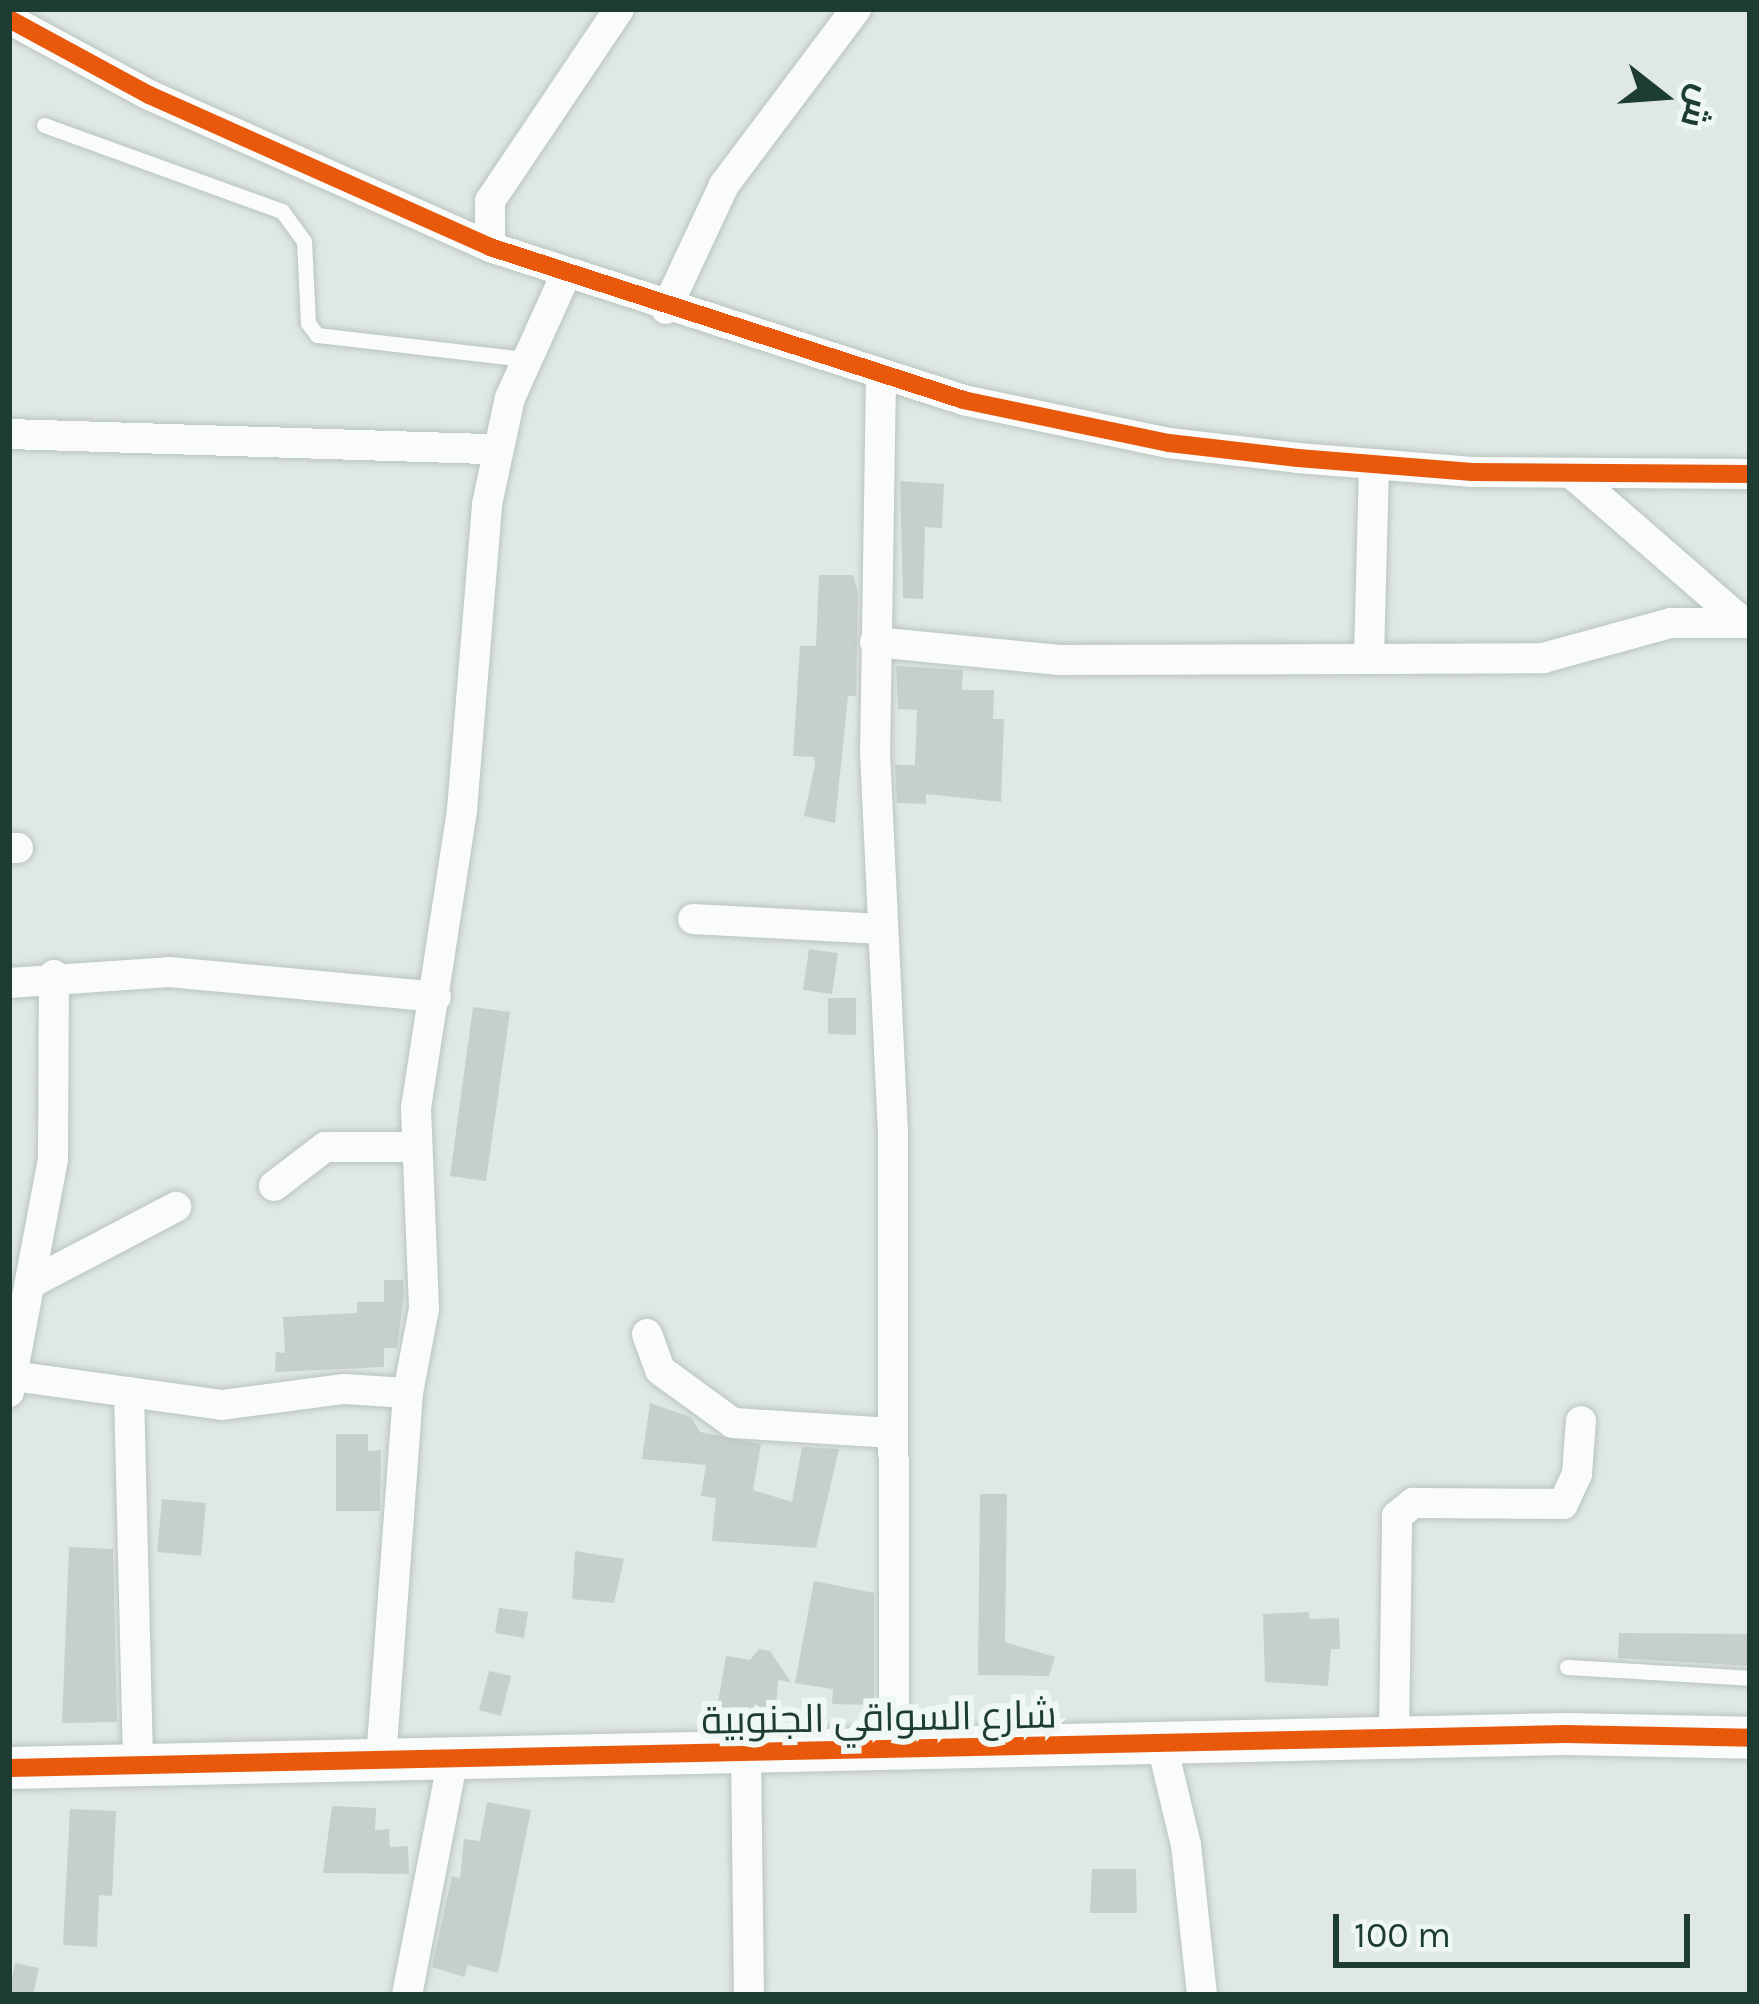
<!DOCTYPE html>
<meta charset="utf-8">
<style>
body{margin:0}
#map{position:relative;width:1759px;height:2004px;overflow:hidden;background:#e0e8e4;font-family:Karla,Cairo,sans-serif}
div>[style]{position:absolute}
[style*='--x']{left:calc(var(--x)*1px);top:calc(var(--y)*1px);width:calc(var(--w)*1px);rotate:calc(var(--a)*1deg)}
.building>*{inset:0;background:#c7cfcb}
.roads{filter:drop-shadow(0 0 3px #b9c5bf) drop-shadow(0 0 3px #b9c5bf)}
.lane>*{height:15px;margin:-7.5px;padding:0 7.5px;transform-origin:7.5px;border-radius:7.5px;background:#fafcfb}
.street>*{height:30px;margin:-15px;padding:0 15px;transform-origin:15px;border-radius:15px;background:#fafcfb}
.secondary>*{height:42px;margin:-21px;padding:0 21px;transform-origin:21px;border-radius:21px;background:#fafcfb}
.cycleway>*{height:18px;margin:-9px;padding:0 9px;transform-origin:9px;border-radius:9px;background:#e8590c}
span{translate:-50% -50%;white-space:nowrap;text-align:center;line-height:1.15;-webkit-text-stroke:12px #eef7f2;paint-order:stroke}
.street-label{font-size:39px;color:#1d3c32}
.frame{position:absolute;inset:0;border:12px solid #1d3c32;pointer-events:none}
.north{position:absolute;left:1603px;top:36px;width:120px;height:120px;-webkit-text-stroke:9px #eef7f2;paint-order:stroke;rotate:107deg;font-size:33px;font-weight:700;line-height:48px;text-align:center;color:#1d3c32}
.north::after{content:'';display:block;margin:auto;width:42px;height:54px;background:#1d3c32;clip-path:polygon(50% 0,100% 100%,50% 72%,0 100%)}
.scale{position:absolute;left:1333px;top:1914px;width:357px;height:54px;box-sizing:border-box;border:6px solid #1d3c32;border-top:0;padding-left:15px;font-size:36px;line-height:42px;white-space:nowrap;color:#1d3c32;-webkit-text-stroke:9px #eef7f2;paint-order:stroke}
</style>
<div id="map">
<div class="building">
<i style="clip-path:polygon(900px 481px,944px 484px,942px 528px,925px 527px,923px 599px,903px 598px)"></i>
<i style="clip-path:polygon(819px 575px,853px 575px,858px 593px,856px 696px,848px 696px,835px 823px,804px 816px,815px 765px,814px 757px,793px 756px,800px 646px,816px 646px)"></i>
<i style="clip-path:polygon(896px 666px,963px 670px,962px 690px,994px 690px,993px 719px,1004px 719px,1001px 802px,926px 794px,926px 804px,897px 803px,895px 765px,915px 765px,917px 710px,898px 709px)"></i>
<i style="clip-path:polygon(809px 949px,838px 953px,832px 994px,803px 990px)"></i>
<i style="clip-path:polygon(828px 998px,856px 998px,856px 1035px,828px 1034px)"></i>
<i style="clip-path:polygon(473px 1007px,510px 1012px,486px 1181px,450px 1176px)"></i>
<i style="clip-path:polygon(384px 1280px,403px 1280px,404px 1295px,397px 1348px,384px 1348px,384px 1367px,275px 1372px,276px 1352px,285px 1353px,283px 1317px,357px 1313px,357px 1302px,384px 1302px)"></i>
<i style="clip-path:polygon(650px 1403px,691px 1417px,700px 1432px,761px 1444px,753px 1490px,792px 1502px,802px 1447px,839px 1449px,816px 1548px,712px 1541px,716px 1498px,701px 1496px,706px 1465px,642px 1459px)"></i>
<i style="clip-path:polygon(336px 1434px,368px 1434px,368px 1451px,381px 1450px,380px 1511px,336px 1511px)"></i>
<i style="clip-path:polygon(980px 1494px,1007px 1494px,1005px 1642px,1055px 1657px,1049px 1676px,978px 1675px)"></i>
<i style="clip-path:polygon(162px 1499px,206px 1503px,201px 1556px,157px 1552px)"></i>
<i style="clip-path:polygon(69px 1547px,113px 1549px,117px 1722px,62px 1723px)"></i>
<i style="clip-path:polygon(575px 1551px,624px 1559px,614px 1603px,572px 1599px)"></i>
<i style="clip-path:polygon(814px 1581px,874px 1593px,874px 1705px,832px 1704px,833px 1689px,795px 1683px)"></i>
<i style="clip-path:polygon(499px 1608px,528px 1612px,524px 1638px,495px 1633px)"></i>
<i style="clip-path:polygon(1309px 1612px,1309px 1619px,1339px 1618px,1340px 1649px,1331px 1649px,1328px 1686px,1265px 1682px,1263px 1614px)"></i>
<i style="clip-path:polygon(1619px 1633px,1750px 1634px,1750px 1666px,1618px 1658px)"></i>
<i style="clip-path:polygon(759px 1649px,770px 1651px,791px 1682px,778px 1680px,776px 1709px,717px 1708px,726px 1656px,750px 1660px)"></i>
<i style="clip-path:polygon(489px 1671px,511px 1676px,501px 1716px,479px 1710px)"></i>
<i style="clip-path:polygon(487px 1802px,531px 1810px,498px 1973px,468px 1965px,464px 1977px,432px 1967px,452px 1876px,460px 1878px,464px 1839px,480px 1841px)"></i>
<i style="clip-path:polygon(332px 1806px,376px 1808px,375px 1830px,389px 1829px,390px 1847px,408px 1846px,409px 1874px,323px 1873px)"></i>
<i style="clip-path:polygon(70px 1809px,116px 1811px,112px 1896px,99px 1895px,97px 1947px,63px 1945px)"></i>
<i style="clip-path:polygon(1092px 1869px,1136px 1869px,1137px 1913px,1090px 1913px)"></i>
<i style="clip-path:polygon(15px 1963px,39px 1968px,33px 1995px,9px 1995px)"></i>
</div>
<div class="roads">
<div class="lane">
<i style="--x:44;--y:125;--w:253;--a:19.9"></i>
<i style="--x:282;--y:211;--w:37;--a:54"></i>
<i style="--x:304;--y:241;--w:82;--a:87.2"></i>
<i style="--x:308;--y:323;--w:15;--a:53"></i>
<i style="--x:317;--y:335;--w:208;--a:6.6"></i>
<i style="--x:1567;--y:1667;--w:183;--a:3.4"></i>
</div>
<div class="street">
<i style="--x:9;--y:19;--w:159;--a:28.5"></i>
<i style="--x:149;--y:95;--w:373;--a:24"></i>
<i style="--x:490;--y:247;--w:497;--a:17.9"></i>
<i style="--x:963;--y:400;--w:210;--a:11.8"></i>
<i style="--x:1169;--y:443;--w:130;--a:6.6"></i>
<i style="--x:1298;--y:458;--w:175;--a:4.6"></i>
<i style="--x:1472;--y:472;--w:278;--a:0.4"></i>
<i style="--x:490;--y:247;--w:46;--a:-90"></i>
<i style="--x:490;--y:201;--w:231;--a:-56.1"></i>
<i style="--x:666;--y:309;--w:137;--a:-64.9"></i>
<i style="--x:724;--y:185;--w:220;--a:-53.1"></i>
<i style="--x:881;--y:376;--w:376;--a:90.9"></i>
<i style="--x:875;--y:752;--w:378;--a:87.3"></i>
<i style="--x:893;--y:1130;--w:621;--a:89.91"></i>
<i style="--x:9;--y:434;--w:487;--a:1.8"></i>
<i style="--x:1571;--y:473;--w:224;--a:41"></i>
<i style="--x:875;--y:642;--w:185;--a:5.6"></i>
<i style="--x:1059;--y:660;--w:484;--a:-0.2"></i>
<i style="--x:1543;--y:658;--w:133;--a:-15.3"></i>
<i style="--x:1671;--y:623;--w:79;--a:0"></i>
<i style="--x:1369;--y:657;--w:193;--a:-88.5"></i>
<i style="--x:9;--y:848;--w:9;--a:0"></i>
<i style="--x:693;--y:919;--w:189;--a:3"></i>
<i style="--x:9;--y:983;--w:160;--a:-3.9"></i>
<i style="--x:169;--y:972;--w:268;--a:5.3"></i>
<i style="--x:274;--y:1186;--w:64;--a:-37.4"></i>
<i style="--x:325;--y:1147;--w:90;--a:0"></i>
<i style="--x:31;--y:1283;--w:164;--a:-27.7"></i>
<i style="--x:647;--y:1334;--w:38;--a:70"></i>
<i style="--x:660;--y:1370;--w:90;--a:36"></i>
<i style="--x:733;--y:1423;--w:160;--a:3.6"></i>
<i style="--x:13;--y:1376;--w:211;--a:7.9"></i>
<i style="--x:222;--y:1405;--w:123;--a:-7.5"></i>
<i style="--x:344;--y:1389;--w:64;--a:3.6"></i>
<i style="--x:9;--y:1392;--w:237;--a:-79.3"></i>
<i style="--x:53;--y:1159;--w:184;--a:-89.7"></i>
<i style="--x:129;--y:1392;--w:373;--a:88.6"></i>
<i style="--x:1394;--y:1738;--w:222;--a:-89.2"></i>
<i style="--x:1397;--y:1516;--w:21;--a:-39"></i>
<i style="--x:1413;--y:1503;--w:150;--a:0.4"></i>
<i style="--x:1563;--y:1504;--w:33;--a:-65"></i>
<i style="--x:1577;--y:1474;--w:53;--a:-85.7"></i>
<i style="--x:1162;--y:1745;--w:103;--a:76.5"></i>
<i style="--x:1186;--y:1845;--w:151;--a:83.9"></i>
<i style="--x:746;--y:1753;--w:242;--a:89.3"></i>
<i style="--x:381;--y:1760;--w:368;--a:-85.8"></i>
<i style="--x:408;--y:1393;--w:86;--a:-79.3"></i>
<i style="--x:424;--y:1308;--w:200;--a:-92.3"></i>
<i style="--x:416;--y:1108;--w:302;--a:-81.2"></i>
<i style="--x:462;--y:810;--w:307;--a:-85.3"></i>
<i style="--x:487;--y:504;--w:108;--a:-77.8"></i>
<i style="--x:510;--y:398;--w:134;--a:-65.7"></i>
<i style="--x:407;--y:1995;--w:240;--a:-79"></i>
</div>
<div class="secondary">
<i style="--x:9;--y:1768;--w:1557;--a:-1.25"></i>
<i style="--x:1566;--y:1734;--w:184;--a:1.2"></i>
</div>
</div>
<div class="cycleway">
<i style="--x:9;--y:19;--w:159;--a:28.5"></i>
<i style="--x:149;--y:95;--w:373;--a:24"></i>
<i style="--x:490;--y:247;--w:497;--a:17.9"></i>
<i style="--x:963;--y:400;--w:210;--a:11.8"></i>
<i style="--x:1169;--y:443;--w:130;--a:6.6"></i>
<i style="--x:1298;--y:458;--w:175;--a:4.6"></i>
<i style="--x:1472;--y:472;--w:278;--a:0.4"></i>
<i style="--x:9;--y:1768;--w:1557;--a:-1.25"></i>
<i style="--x:1566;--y:1734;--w:184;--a:1.2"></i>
</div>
<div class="street-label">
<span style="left:879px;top:1718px;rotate:-1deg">شارع السواقي الجنوبية</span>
</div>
<div class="frame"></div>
<div class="north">ش</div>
<div class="scale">100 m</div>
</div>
